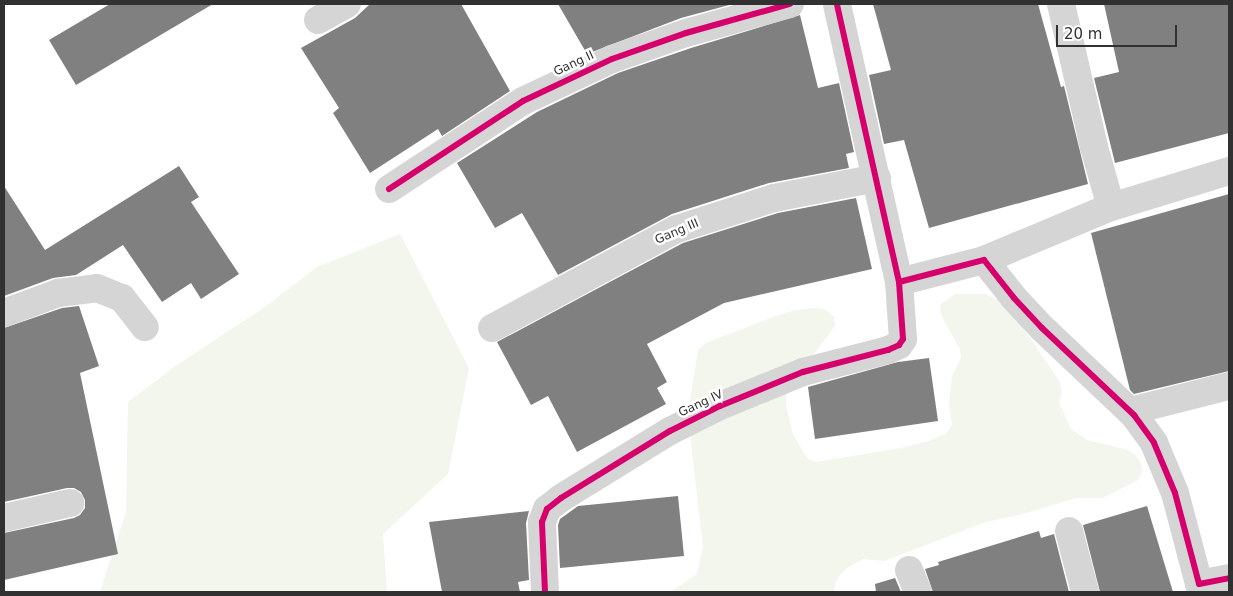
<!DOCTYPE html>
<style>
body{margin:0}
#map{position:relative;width:1233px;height:596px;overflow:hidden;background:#fff;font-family:"DejaVu Sans",sans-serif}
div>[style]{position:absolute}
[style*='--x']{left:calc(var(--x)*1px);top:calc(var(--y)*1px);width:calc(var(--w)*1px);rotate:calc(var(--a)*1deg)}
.green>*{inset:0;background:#f2f6ed}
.building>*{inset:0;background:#808080}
.minor>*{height:28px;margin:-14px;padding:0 14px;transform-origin:14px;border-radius:14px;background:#d5d5d5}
.cycleway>*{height:6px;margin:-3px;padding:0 3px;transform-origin:3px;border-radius:3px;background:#d6006c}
span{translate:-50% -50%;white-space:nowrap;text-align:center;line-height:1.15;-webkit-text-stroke:5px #fff;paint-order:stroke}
.street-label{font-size:12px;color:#313131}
.frame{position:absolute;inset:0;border:5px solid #313131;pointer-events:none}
.scale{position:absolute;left:1056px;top:25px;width:121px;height:22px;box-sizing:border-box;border:2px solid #313131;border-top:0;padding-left:6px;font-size:15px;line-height:18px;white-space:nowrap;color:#313131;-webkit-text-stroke:4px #fff;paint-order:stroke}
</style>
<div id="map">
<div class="green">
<i style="clip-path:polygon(400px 234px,469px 368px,448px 474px,383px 534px,387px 592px,100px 592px,126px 512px,128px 402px,177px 365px,265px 307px,317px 267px)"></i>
<i style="clip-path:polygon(955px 294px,985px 294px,994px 298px,1010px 308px,1060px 382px,1062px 392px,1059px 402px,1071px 429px,1087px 440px,1128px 450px,1136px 456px,1141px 463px,1142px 472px,1137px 481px,1102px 498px,1076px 498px,1023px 514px,986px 522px,884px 561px,863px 559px,847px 568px,840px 575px,835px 583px,834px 592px,670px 592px,697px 574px,703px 547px,689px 425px,689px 407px,698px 350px,706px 343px,773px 317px,795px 310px,817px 308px,826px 310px,834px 317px,835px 326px,789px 387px,786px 397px,786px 406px,793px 434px,807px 458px,816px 462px,901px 448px,929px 441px,947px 433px,952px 424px,949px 406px,952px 376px,961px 358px,960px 349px,941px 315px,940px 305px)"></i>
</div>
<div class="building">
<i style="clip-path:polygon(110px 4px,213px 4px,76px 85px,49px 40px)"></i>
<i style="clip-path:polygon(370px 4px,461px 4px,510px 91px,442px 136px,438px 129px,370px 173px,333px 113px,339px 108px,301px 48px,355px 18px)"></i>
<i style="clip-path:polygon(558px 4px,733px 4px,681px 18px,587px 54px)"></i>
<i style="clip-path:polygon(873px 4px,1038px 4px,1061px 87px,1064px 86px,1088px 184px,929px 228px,904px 140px,884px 144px,869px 75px,891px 70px)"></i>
<i style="clip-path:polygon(1104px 4px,1229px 4px,1229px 133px,1115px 163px,1094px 78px,1119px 72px)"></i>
<i style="clip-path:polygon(800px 15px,818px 88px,839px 83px,854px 152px,846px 154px,849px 168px,769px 183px,672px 214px,558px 275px,522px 213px,495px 228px,457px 163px,537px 112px,618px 73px,691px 48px)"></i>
<i style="clip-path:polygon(179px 166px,199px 197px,191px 202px,239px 274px,201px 299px,191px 283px,162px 302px,123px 245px,76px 275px,53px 278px,4px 296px,4px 186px,45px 250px)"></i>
<i style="clip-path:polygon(1229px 194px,1229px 371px,1134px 394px,1130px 390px,1091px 233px)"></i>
<i style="clip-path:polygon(856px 198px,872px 269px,724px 303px,647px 344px,667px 382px,657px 388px,666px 404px,577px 452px,548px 396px,531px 405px,497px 342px,683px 243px,778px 213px)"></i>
<i style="clip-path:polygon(79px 306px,99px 366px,80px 373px,118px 554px,4px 580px,4px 533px,74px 518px,80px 515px,85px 508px,85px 500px,81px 492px,74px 488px,67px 488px,4px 502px,4px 328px,62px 308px)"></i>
<i style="clip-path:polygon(929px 358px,938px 421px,815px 439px,808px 387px,898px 362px)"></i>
<i style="clip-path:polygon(678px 496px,684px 556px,560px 568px,558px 525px,560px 519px,578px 506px)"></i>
<i style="clip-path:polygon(1147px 506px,1173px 592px,1100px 592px,1083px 525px)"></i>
<i style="clip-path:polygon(529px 511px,526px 523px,529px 580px,518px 582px,520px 592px,442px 592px,429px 522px)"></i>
<i style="clip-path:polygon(1039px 531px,1041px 538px,1054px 534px,1069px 592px,933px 592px,925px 569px,939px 565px,938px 562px)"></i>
<i style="clip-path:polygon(895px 578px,901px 592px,876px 592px,875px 584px)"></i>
</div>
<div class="minor">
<i style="--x:1061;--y:4;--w:147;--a:77"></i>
<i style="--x:1094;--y:147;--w:62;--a:74.2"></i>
<i style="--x:1111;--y:207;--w:123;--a:-17"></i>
<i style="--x:318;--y:20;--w:33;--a:-29"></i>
<i style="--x:389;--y:189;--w:160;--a:-33.3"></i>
<i style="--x:523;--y:101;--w:98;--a:-25.3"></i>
<i style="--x:612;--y:59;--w:78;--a:-19.4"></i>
<i style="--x:686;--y:33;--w:108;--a:-15.6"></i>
<i style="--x:984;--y:260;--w:138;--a:-22.7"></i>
<i style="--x:899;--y:282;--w:88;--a:-14.5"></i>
<i style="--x:984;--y:260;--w:48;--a:51.7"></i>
<i style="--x:1014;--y:298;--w:41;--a:47"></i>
<i style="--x:1042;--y:328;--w:127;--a:43.4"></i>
<i style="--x:1134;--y:415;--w:34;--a:54"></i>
<i style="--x:1154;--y:443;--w:54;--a:67.2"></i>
<i style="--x:1175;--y:493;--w:94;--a:75.2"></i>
<i style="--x:1199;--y:584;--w:31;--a:-11"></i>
<i style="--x:4;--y:313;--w:58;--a:-20.3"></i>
<i style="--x:58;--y:293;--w:39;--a:-7"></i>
<i style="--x:97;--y:288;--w:27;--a:22"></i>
<i style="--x:122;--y:298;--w:37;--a:52"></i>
<i style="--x:492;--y:328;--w:210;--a:-28.2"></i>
<i style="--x:677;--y:229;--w:102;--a:-17.7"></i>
<i style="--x:774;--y:198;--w:105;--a:-11"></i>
<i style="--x:1130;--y:411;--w:102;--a:-14.2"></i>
<i style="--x:4;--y:518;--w:68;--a:-12.8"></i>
<i style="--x:1069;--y:531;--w:63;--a:75.3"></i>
<i style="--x:909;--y:570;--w:24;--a:68"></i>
<i style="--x:545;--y:592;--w:70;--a:-92.5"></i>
<i style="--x:542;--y:522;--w:14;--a:-69"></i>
<i style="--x:547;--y:509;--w:18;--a:-38"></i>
<i style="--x:561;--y:498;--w:128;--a:-31.6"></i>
<i style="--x:670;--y:431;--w:56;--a:-26.6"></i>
<i style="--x:720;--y:406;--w:90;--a:-22.3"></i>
<i style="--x:803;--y:372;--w:88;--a:-14.5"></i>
<i style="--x:888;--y:350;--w:12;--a:-24"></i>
<i style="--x:899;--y:345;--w:7;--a:-56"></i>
<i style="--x:903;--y:339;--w:57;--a:-94"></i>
<i style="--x:899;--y:282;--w:285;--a:-102.6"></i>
</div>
<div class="cycleway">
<i style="--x:389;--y:189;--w:160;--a:-33.3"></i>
<i style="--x:523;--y:101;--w:98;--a:-25.3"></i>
<i style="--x:612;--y:59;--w:78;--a:-19.4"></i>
<i style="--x:686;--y:33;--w:108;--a:-15.6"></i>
<i style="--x:899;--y:282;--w:88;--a:-14.5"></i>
<i style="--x:984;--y:260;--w:48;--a:51.7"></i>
<i style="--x:1014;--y:298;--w:41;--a:47"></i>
<i style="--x:1042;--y:328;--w:127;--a:43.4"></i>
<i style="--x:1134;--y:415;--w:34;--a:54"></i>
<i style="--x:1154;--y:443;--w:54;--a:67.2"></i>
<i style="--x:1175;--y:493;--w:94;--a:75.2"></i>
<i style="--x:1199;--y:584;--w:31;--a:-11"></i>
<i style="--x:545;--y:592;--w:70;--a:-92.5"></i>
<i style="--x:542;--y:522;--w:14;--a:-69"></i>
<i style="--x:547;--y:509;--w:18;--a:-38"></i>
<i style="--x:561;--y:498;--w:128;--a:-31.6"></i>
<i style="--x:670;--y:431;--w:56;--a:-26.6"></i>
<i style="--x:720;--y:406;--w:90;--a:-22.3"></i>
<i style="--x:803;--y:372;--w:88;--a:-14.5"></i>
<i style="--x:888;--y:350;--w:12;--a:-24"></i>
<i style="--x:899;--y:345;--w:7;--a:-56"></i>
<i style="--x:903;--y:339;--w:57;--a:-94"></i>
<i style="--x:899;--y:282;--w:285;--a:-102.6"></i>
</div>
<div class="street-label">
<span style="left:574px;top:64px;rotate:-25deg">Gang II</span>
<span style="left:677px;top:232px;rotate:-23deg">Gang III</span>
<span style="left:701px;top:404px;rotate:-25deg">Gang IV</span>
</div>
<div class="frame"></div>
<div class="scale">20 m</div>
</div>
